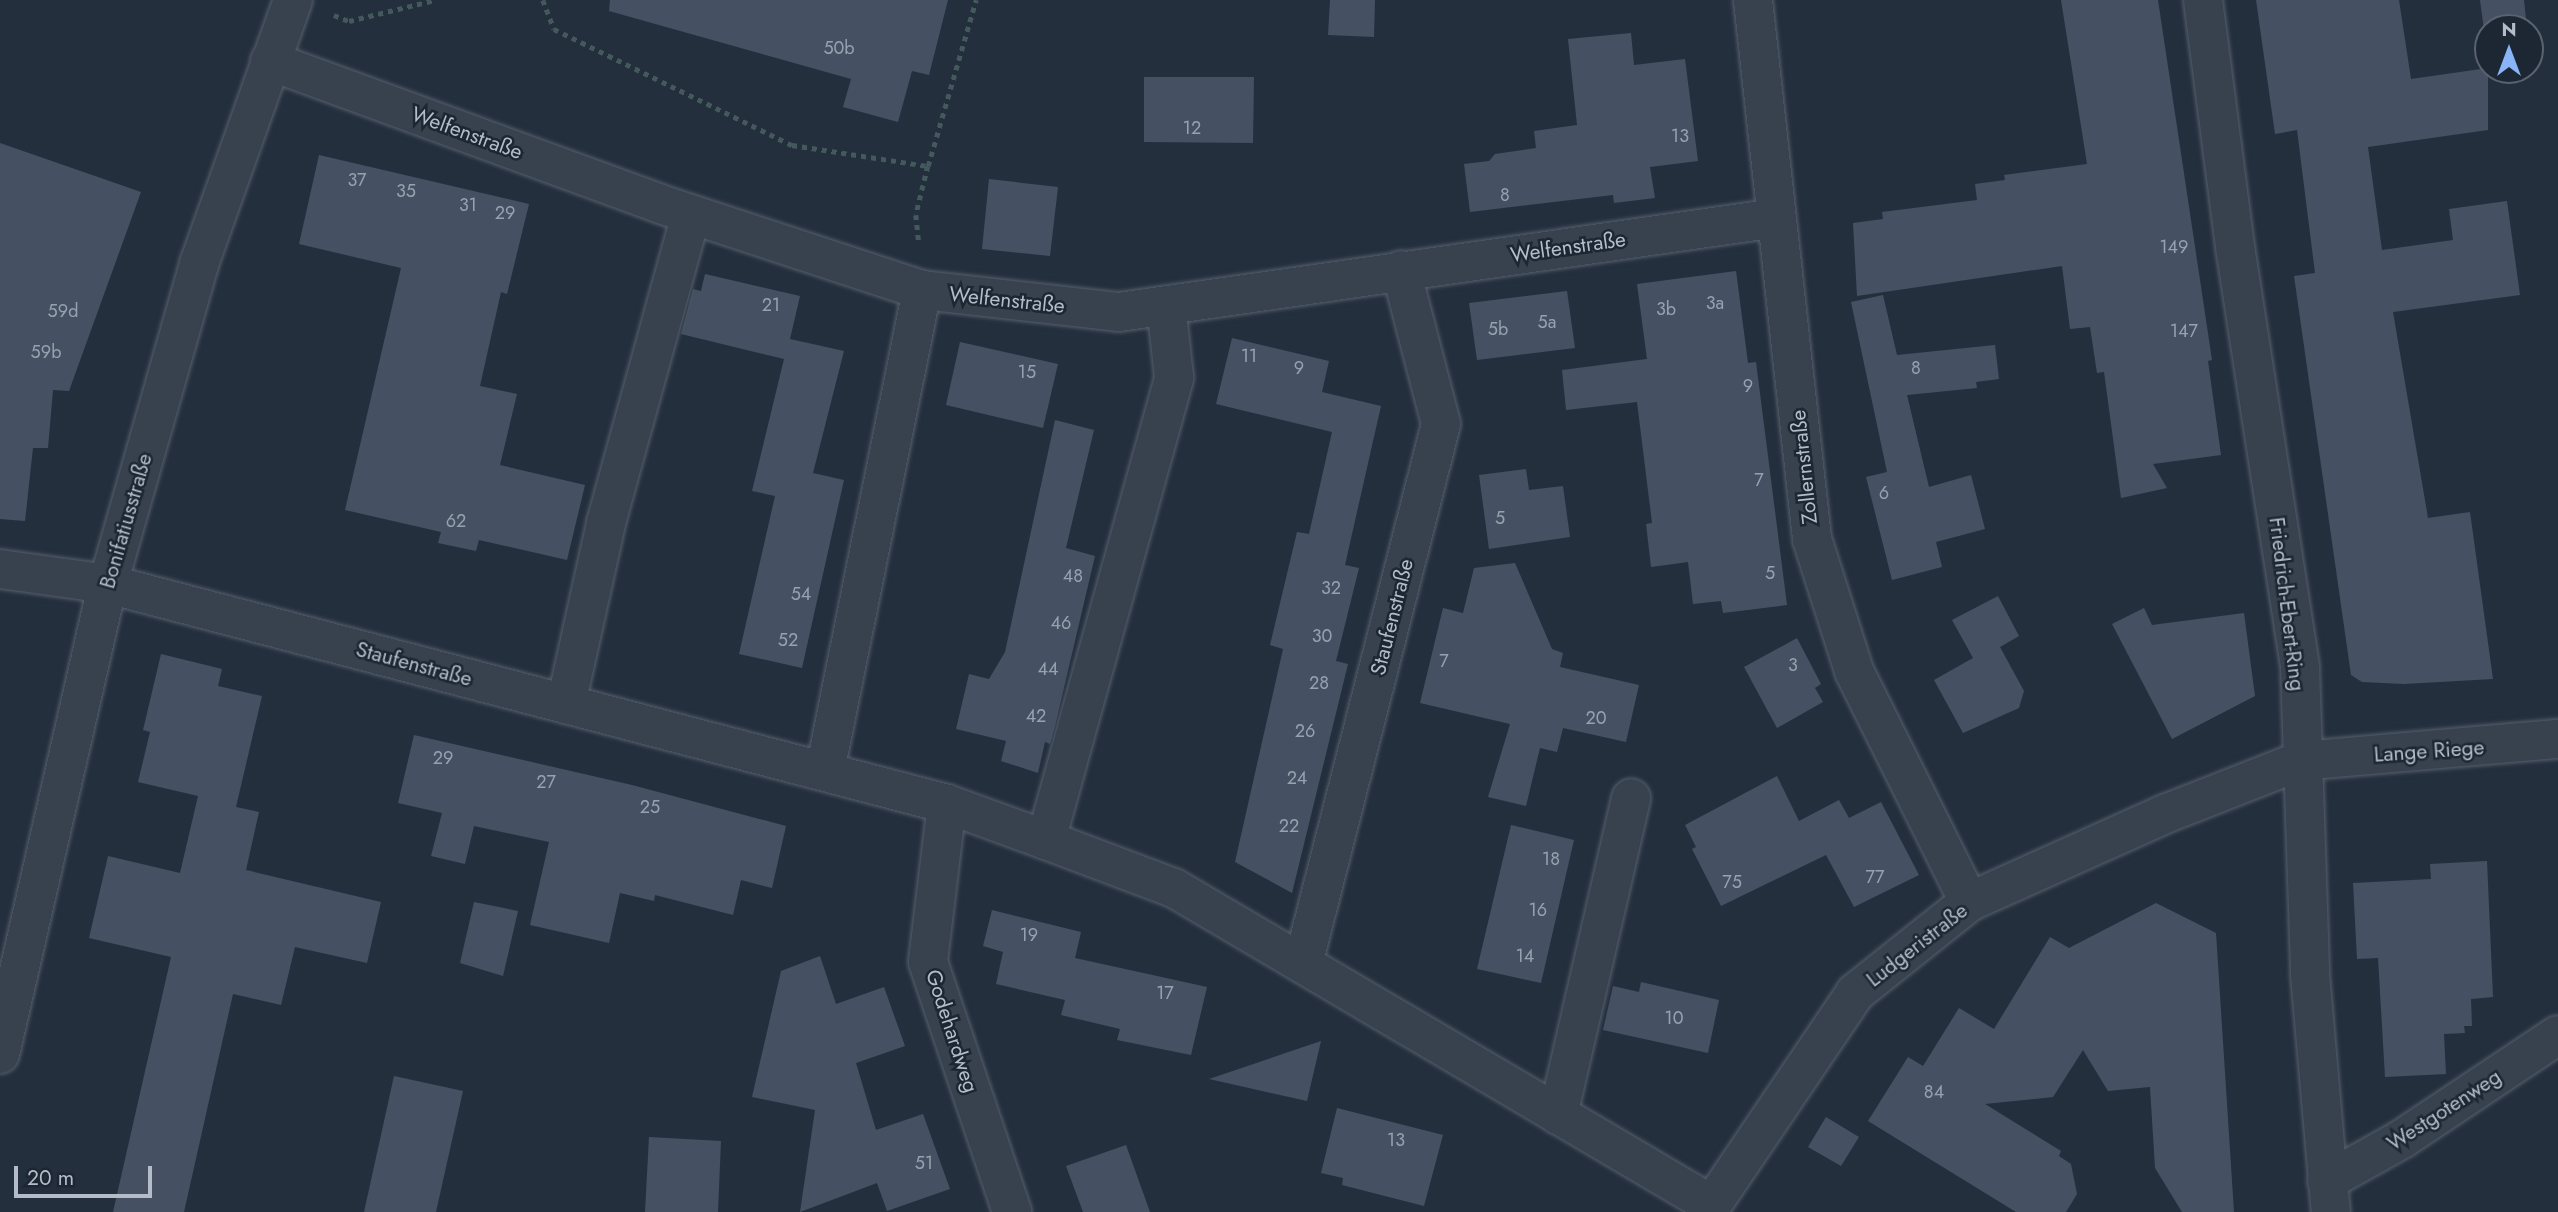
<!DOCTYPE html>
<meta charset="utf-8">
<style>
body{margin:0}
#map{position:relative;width:2558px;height:1212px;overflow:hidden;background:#242f3e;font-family:Jost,sans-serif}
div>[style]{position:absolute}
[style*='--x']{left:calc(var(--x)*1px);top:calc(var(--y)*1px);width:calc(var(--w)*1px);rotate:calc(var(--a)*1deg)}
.building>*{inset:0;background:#455162}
.path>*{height:4.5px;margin-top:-2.25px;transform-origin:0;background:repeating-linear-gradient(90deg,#44595c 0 5px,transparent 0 10px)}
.roads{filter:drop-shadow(0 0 2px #565f6c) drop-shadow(0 0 2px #565f6c)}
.minor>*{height:38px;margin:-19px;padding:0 19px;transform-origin:19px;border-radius:19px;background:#38414e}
span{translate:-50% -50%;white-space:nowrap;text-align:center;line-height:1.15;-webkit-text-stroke:5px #1d2633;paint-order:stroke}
.number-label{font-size:18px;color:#98a1af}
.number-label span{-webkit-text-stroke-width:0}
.street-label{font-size:21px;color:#b4bcc9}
.north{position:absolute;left:2474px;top:14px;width:70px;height:70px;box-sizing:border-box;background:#1d2633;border:2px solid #59626f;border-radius:50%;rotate:0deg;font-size:19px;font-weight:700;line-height:28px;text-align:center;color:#b4bcc9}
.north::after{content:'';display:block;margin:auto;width:24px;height:32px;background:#8ab4f8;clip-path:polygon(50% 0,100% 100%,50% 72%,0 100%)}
.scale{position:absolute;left:14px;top:1166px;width:138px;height:32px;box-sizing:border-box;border:4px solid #b4bcc9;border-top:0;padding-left:9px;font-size:21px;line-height:24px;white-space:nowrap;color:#b4bcc9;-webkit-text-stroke:5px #1d2633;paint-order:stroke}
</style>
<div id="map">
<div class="building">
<i style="clip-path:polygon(610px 0,948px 0,929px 75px,912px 71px,898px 122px,843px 107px,851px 79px,609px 11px)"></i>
<i style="clip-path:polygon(1330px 0,1375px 0,1374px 37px,1328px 35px)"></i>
<i style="clip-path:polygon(2061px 0,2158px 0,2212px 360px,2208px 361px,2221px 455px,2153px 464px,2167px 488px,2121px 498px,2104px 372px,2097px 373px,2090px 327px,2070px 329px,2062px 266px,1857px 296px,1853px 223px,1883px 219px,1882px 212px,1977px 200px,1975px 184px,2005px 180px,2004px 175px,2087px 164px)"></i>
<i style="clip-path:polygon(2256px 0,2399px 0,2411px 79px,2488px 68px,2488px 130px,2368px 147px,2382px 250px,2453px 240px,2449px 209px,2507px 201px,2520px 295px,2393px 312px,2428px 518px,2470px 512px,2493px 679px,2404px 684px,2362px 682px,2351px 675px,2294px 276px,2315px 273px,2297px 130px,2275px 134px)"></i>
<i style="clip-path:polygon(2480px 0,2524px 0,2527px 28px,2488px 28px,2488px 60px)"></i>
<i style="clip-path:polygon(1631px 33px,1634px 65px,1685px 59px,1698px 161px,1650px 167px,1655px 198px,1614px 203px,1613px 195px,1470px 212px,1464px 164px,1489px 161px,1495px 154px,1536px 148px,1534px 131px,1577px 125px,1568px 39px)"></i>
<i style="clip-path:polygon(1144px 77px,1254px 77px,1253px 143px,1144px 142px)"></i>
<i style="clip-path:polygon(0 143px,141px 192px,69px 391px,53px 390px,48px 448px,33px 448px,25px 521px,0 519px)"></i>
<i style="clip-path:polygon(319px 155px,529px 204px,507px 294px,501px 292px,480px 386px,517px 394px,500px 465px,585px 485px,567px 560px,479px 540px,476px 551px,438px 543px,441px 532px,345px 510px,401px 268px,299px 244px)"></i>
<i style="clip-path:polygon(989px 179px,1058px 187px,1050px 256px,982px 249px)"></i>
<i style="clip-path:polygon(1736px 271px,1748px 363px,1756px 362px,1787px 605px,1723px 613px,1721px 601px,1693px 604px,1688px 562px,1651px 567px,1646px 524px,1652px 523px,1637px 402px,1566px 410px,1562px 370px,1647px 359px,1637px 284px)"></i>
<i style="clip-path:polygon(705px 274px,800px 296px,790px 339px,844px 351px,813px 473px,844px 480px,802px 668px,739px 654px,775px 496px,752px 491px,784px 359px,681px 334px,693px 289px,701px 291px)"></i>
<i style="clip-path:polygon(1567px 291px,1575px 348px,1477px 360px,1469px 303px)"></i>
<i style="clip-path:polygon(1883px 295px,1897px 355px,1995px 345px,1999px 379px,1976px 382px,1977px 388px,1907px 395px,1929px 487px,1971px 475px,1985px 529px,1936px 542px,1942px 567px,1892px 580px,1866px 477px,1887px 472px,1851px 302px)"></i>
<i style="clip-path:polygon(1232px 338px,1329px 361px,1322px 392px,1381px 406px,1345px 565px,1359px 568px,1336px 661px,1348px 664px,1292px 893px,1235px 862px,1283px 649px,1270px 645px,1297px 532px,1309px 534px,1332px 432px,1216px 404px)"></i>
<i style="clip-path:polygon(960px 342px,1058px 364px,1043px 428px,946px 405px)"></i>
<i style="clip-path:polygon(1055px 420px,1094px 430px,1066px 548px,1095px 556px,1055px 726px,1050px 744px,1045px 742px,1038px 773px,1001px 761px,1006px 741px,956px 729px,969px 674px,989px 679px,1005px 652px)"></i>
<i style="clip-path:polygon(1526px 469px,1529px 490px,1563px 486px,1570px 537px,1489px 549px,1479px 475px)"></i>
<i style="clip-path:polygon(1515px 563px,1552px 649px,1563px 653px,1560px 667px,1639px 685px,1626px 742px,1563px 728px,1557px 752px,1540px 748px,1526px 806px,1488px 797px,1510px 724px,1420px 703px,1443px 608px,1463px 613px,1474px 568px)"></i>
<i style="clip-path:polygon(1998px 596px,2019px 636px,2000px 647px,2024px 691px,2019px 708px,1963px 733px,1934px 680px,1973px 658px,1952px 620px)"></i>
<i style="clip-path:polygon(2144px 608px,2152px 625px,2244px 613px,2255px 696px,2172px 739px,2112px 624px)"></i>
<i style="clip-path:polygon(1797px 638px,1821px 684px,1815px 688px,1823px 702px,1777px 728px,1744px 667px)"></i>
<i style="clip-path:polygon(161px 654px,222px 669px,218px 686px,262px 696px,236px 807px,259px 812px,246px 870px,381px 902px,367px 963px,295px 947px,281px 1005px,233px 994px,184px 1212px,113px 1212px,171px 957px,89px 938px,108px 856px,180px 873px,198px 796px,138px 782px,150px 732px,143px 730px)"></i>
<i style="clip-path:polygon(414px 735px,632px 785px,786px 826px,772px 888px,741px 880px,733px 915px,655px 895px,654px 901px,620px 893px,609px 943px,530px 925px,549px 842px,474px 826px,465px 864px,431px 856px,442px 813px,398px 803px)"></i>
<i style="clip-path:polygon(1777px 776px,1799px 821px,1839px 800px,1849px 818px,1881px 802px,1919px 875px,1854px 907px,1826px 855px,1721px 906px,1692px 849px,1696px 847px,1685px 825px)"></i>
<i style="clip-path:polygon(1511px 825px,1574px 840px,1541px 983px,1477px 969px)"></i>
<i style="clip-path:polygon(2487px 861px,2493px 997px,2471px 999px,2472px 1026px,2464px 1026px,2465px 1033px,2444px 1034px,2446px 1074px,2385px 1077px,2378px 958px,2357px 959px,2353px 883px,2431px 879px,2430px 864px)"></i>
<i style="clip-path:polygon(474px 902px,518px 911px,503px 976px,460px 963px)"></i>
<i style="clip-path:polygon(2156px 903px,2216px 933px,2234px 1212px,2182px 1212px,2155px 1168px,2150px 1087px,2108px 1091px,2083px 1050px,2053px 1097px,1985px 1104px,2061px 1151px,2059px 1156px,2071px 1164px,2077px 1194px,2066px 1212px,2016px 1212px,1868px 1121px,1908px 1057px,1923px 1066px,1959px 1008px,1994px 1029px,2050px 937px,2069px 948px)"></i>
<i style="clip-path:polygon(992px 910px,1081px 932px,1075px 958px,1207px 987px,1191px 1055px,1117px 1040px,1120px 1029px,1061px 1015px,1065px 1000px,996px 984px,1003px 952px,983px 946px)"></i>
<i style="clip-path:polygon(820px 956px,836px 1004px,884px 987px,905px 1046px,856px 1063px,876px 1130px,923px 1114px,950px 1189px,887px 1211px,877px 1183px,800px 1212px,815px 1110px,752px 1097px,781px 971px)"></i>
<i style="clip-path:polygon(1641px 982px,1719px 1000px,1708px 1053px,1603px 1030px,1613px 986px,1639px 992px)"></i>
<i style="clip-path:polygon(1321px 1041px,1307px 1101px,1209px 1079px)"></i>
<i style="clip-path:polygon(394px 1076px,463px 1091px,436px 1212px,364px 1212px)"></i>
<i style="clip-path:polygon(1337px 1108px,1443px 1135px,1424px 1206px,1342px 1185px,1343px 1178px,1321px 1173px)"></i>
<i style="clip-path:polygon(1826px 1117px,1859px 1137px,1841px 1166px,1808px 1147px)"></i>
<i style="clip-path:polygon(649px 1137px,721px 1141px,718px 1212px,645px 1212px)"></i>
<i style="clip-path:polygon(1126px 1145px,1150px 1212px,1083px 1212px,1066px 1166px)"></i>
</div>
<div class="path">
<i style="--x:543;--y:0;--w:31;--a:69"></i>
<i style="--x:554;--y:29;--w:265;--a:26"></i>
<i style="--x:792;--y:145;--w:138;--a:8.8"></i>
<i style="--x:928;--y:166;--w:50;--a:103.8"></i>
<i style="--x:916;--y:215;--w:29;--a:84"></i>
<i style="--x:334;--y:15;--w:16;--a:22"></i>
<i style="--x:349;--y:21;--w:89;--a:-13.7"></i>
<i style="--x:928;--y:166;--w:173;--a:-73.9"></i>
</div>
<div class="roads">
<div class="minor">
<i style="--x:1753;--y:0;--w:542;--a:83.75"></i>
<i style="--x:1812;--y:539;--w:139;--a:72.3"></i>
<i style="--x:1854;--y:671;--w:258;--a:63.5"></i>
<i style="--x:2203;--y:0;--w:255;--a:82.6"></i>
<i style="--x:2236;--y:253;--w:419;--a:81.2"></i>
<i style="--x:2300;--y:667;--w:307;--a:88.1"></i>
<i style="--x:2310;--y:974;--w:239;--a:85"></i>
<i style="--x:270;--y:61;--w:415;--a:20.1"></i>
<i style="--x:660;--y:204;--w:276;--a:18.2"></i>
<i style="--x:922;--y:290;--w:198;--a:6.4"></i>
<i style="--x:1119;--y:312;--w:664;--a:-8.14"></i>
<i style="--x:0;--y:569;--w:109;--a:7.9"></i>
<i style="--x:108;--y:584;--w:867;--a:14.69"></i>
<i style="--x:947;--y:804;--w:105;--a:20"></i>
<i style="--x:1046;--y:840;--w:137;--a:20.6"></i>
<i style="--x:1174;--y:888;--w:624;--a:30.51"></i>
<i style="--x:566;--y:704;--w:185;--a:-77.5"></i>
<i style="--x:606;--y:523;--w:320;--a:-74.6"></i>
<i style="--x:825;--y:771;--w:491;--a:-78.6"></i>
<i style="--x:947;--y:804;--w:159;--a:96.9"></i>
<i style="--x:928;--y:962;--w:264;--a:71.4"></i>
<i style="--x:1046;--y:840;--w:480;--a:-74.5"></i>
<i style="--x:1174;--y:377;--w:72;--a:-96.3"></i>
<i style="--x:1303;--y:964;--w:557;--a:-75.66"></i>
<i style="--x:1441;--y:424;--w:159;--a:-104.6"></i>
<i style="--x:0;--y:1054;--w:482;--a:-77.1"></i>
<i style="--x:108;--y:584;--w:333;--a:-74.1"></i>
<i style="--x:199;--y:264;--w:280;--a:-70.4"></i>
<i style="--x:1558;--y:1115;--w:325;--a:-77"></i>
<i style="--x:2327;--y:1181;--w:86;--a:-29.2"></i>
<i style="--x:2402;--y:1139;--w:187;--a:-33.7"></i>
<i style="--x:1707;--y:1212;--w:264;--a:-55.9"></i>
<i style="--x:1855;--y:993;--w:146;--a:-38.6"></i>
<i style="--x:1969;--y:902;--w:215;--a:-24.2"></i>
<i style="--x:2165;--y:814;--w:145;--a:-21.4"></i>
<i style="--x:2300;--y:761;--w:259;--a:-4.9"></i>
</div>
</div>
<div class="number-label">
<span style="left:839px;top:48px">50b</span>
<span style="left:1192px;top:128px">12</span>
<span style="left:1680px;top:136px">13</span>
<span style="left:357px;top:180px">37</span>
<span style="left:406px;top:191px">35</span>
<span style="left:1505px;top:195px">8</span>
<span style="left:468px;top:205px">31</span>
<span style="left:505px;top:213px">29</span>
<span style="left:2174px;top:247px">149</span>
<span style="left:1715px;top:303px">3a</span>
<span style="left:771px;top:305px">21</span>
<span style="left:1666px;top:309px">3b</span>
<span style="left:63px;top:311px">59d</span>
<span style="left:1547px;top:322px">5a</span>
<span style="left:1498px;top:329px">5b</span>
<span style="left:2184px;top:331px">147</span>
<span style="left:46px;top:352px">59b</span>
<span style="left:1249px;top:356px">11</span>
<span style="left:1299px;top:368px">9</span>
<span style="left:1916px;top:368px">8</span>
<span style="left:1027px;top:372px">15</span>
<span style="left:1748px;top:386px">9</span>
<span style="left:1759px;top:480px">7</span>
<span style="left:1884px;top:493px">6</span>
<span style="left:1500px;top:518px">5</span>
<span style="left:456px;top:521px">62</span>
<span style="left:1770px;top:573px">5</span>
<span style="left:1073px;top:576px">48</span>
<span style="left:1331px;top:588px">32</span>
<span style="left:801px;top:594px">54</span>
<span style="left:1061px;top:623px">46</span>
<span style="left:1322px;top:636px">30</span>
<span style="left:788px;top:640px">52</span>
<span style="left:1444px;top:661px">7</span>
<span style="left:1793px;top:665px">3</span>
<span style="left:1048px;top:669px">44</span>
<span style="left:1319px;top:683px">28</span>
<span style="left:1036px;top:716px">42</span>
<span style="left:1596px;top:718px">20</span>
<span style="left:1305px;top:731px">26</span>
<span style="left:443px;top:758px">29</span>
<span style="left:1297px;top:778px">24</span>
<span style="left:546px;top:782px">27</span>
<span style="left:650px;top:807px">25</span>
<span style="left:1289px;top:826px">22</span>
<span style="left:1551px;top:859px">18</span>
<span style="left:1875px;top:877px">77</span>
<span style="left:1732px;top:882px">75</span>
<span style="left:1538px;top:910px">16</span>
<span style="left:1029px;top:935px">19</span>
<span style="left:1525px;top:956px">14</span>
<span style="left:1165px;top:993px">17</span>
<span style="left:1674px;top:1018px">10</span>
<span style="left:1934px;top:1092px">84</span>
<span style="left:1396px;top:1140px">13</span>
<span style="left:924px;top:1163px">51</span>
</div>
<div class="street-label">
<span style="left:467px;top:133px;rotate:20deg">Welfenstraße</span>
<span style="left:1568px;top:247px;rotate:-8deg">Welfenstraße</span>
<span style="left:1007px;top:300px;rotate:6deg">Welfenstraße</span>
<span style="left:1804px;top:467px;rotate:-96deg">Zollernstraße</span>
<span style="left:126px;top:521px;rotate:-74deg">Bonifatiusstraße</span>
<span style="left:2287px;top:604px;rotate:83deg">Friedrich-Ebert-Ring</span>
<span style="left:1392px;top:617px;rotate:-76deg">Staufenstraße</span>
<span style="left:414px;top:664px;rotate:15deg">Staufenstraße</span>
<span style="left:2429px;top:751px;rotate:-4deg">Lange Riege</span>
<span style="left:1917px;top:945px;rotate:-38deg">Ludgeristraße</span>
<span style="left:952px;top:1031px;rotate:72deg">Godehardweg</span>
<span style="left:2444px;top:1110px;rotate:-33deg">Westgotenweg</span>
</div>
<div class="north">N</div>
<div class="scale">20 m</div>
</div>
